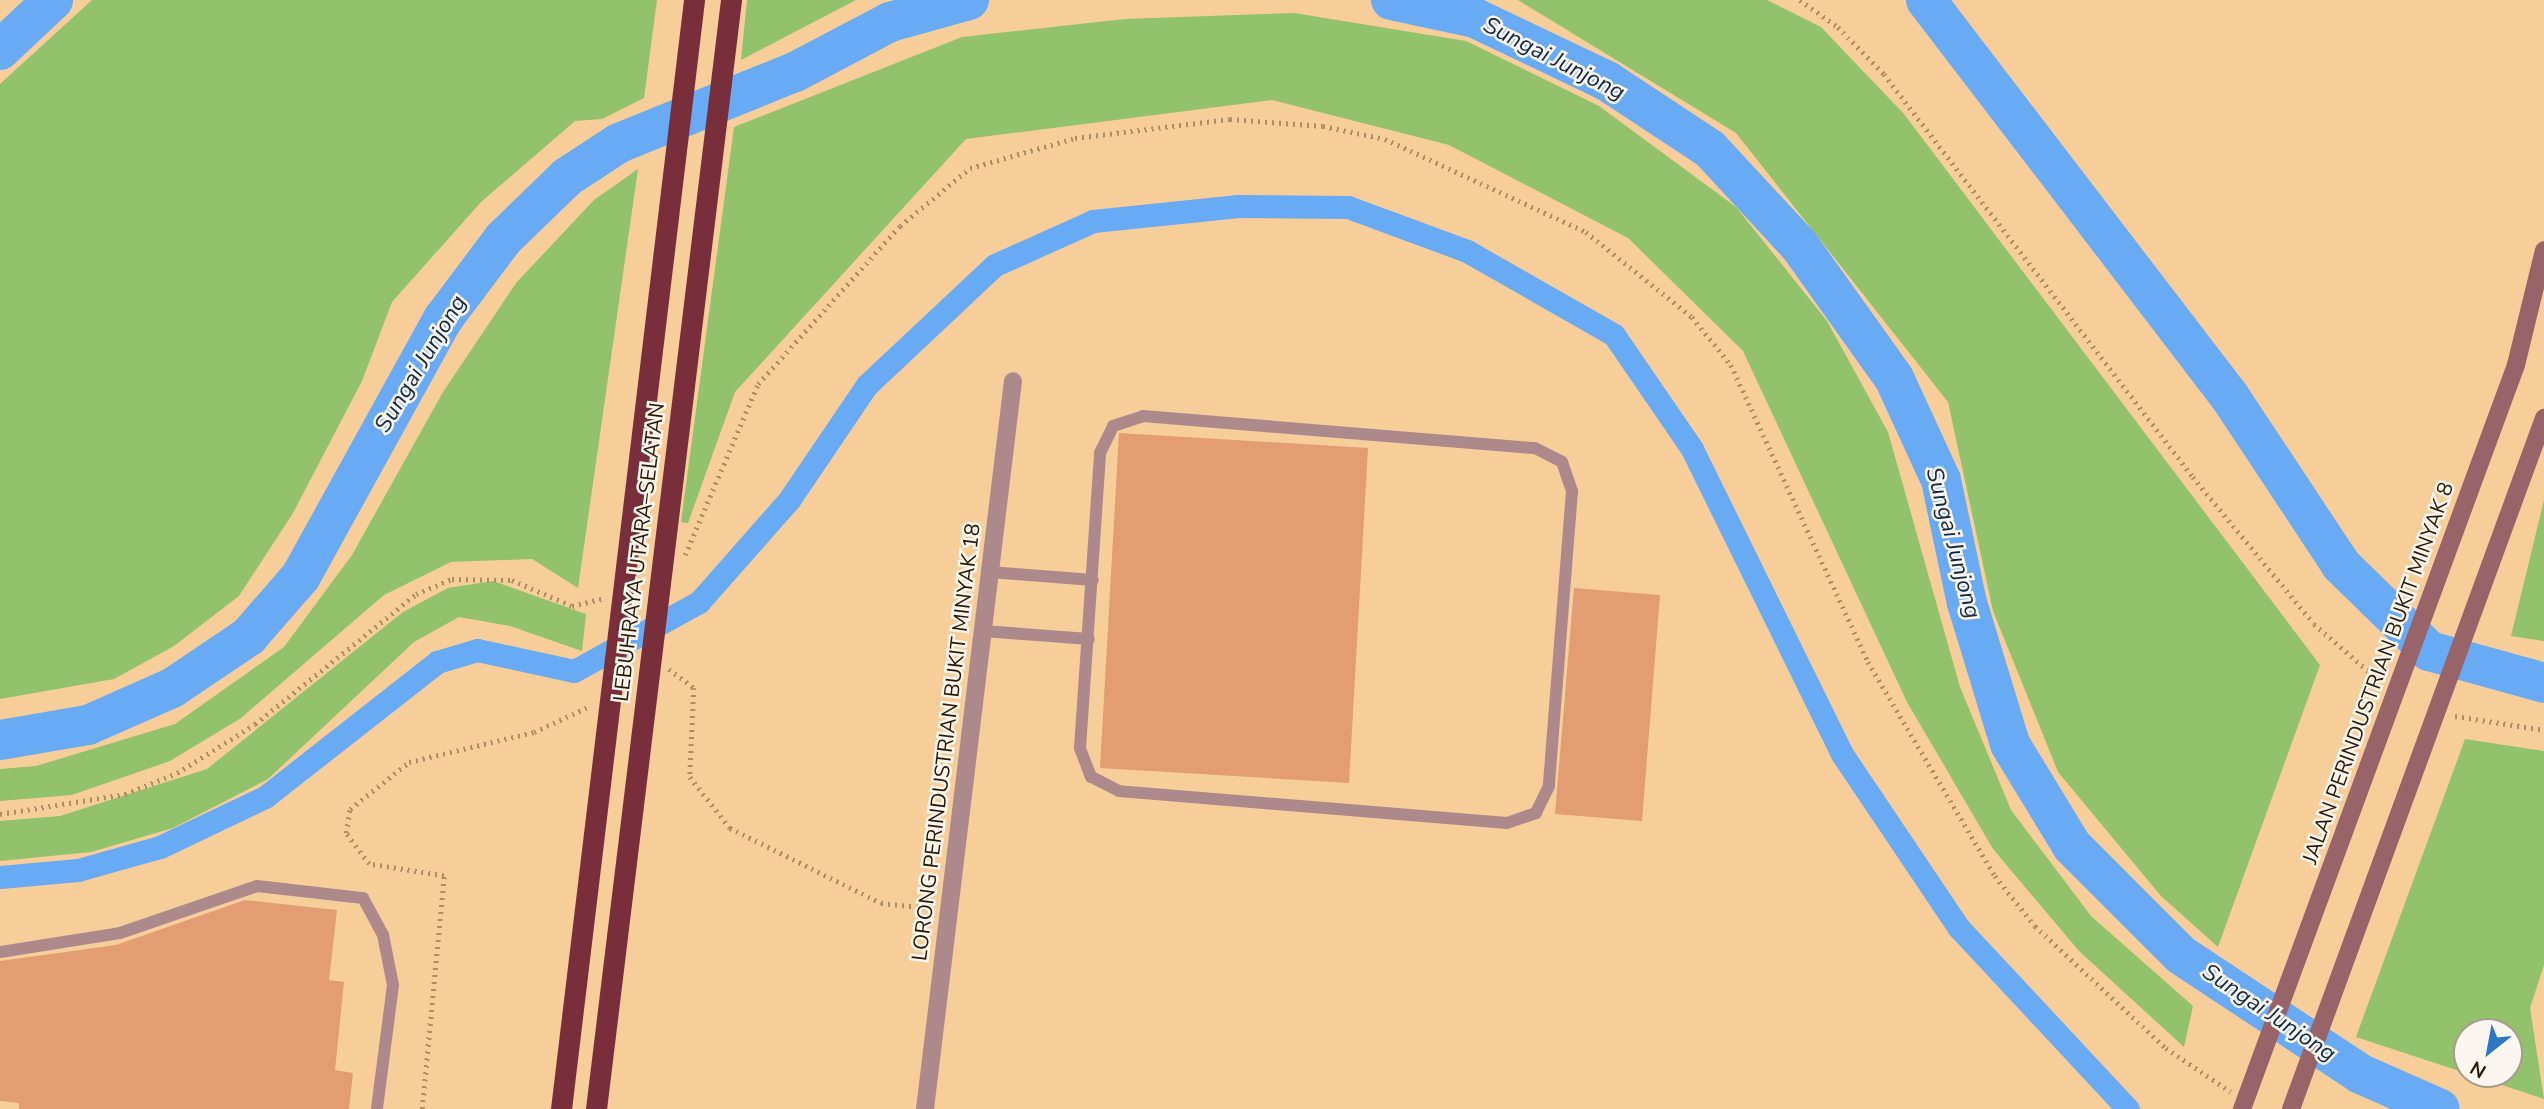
<!DOCTYPE html>
<meta charset="utf-8">
<style>
body{margin:0}
#map{position:relative;width:2544px;height:1109px;overflow:hidden;background:#f7ce9a;font-family:"Nunito Sans",sans-serif}
div>[style]{position:absolute}
[style*='--x']{left:calc(var(--x)*1px);top:calc(var(--y)*1px);width:calc(var(--w)*1px);rotate:calc(var(--a)*1deg)}
.green>*{inset:0;background:#92c26b}
.canal>*{height:23px;margin:-11.5px;padding:0 11.5px;transform-origin:11.5px;border-radius:11.5px;background:#68aaf4}
.river>*{height:40px;margin:-20px;padding:0 20px;transform-origin:20px;border-radius:20px;background:#68aaf4}
.building>*{inset:0;background:#e39d72}
.path>*{height:4.5px;margin-top:-2.25px;transform-origin:0;background:repeating-linear-gradient(90deg,#b08e64 0 2px,transparent 0 7px)}
.lane>*{height:12px;margin:-6px;padding:0 6px;transform-origin:6px;border-radius:6px;background:#ae898c}
.street>*{height:18px;margin:-9px;padding:0 9px;transform-origin:9px;border-radius:9px;background:#ae898c}
.secondary>*{height:18px;margin:-9px;padding:0 9px;transform-origin:9px;border-radius:9px;background:#986369}
.highway>*{height:21px;margin:-10.5px;padding:0 10.5px;transform-origin:10.5px;border-radius:10.5px;background:#782f3b}
span{translate:-50% -50%;white-space:nowrap;text-align:center;line-height:1.15;-webkit-text-stroke:5px #fbf6ef;paint-order:stroke}
.street-label{font-size:21px;color:#2b1800}
.water-label{font-size:23px;color:#0f2a47;font-style:italic}
.north{position:absolute;left:2453px;top:1018px;width:70px;height:70px;box-sizing:border-box;background:#fbf6ef;border:2px solid #a89d8f;border-radius:50%;rotate:211deg;font-size:19px;font-weight:700;line-height:28px;text-align:center;color:#2b1800}
.north::after{content:'';display:block;margin:auto;width:24px;height:32px;background:#2b77c7;clip-path:polygon(50% 0,100% 100%,50% 72%,0 100%)}
</style>
<div id="map">
<div class="green">
<i style="clip-path:polygon(92px 0,657px 0,644px 98px,602px 119px,575px 121px,481px 202px,392px 302px,362px 381px,293px 513px,239px 596px,174px 646px,114px 679px,0 699px,0 84px)"></i>
<i style="clip-path:polygon(747px 0,856px 0,741px 60px)"></i>
<i style="clip-path:polygon(1518px 0,1767px 0,1821px 27px,1904px 114px,2320px 665px,2218px 947px,2161px 896px,2058px 772px,1993px 611px,1948px 402px,1736px 133px)"></i>
<i style="clip-path:polygon(1294px 13px,1466px 41px,1599px 106px,1736px 207px,1827px 321px,1888px 432px,1960px 687px,2011px 810px,2091px 916px,2193px 1006px,2184px 1047px,2079px 951px,1993px 849px,1907px 702px,1743px 351px,1628px 238px,1449px 145px,1272px 100px,966px 139px,735px 392px,688px 523px,681px 522px,734px 127px,962px 37px,1125px 19px)"></i>
<i style="clip-path:polygon(638px 169px,578px 588px,532px 559px,451px 562px,384px 595px,241px 718px,170px 761px,72px 795px,0 801px,0 769px,36px 766px,175px 724px,284px 647px,352px 555px,443px 392px,516px 283px,594px 200px)"></i>
<i style="clip-path:polygon(2544px 500px,2544px 641px,2511px 636px)"></i>
<i style="clip-path:polygon(493px 581px,586px 614px,582px 651px,510px 626px,459px 617px,414px 642px,268px 779px,173px 828px,91px 852px,0 861px,0 821px,60px 816px,207px 769px,403px 612px,448px 588px)"></i>
<i style="clip-path:polygon(evenodd,2465px 739px,2544px 751px,2544px 965px,2530px 1008px,2544px 1099px,2356px 1037px,2465px 739px,2467px 1032px,2509px 1032px,2509px 1074px,2467px 1074px,2467px 1032px)"></i>
</div>
<div class="canal">
<i style="--x:0;--y:877;--w:78;--a:-5.1"></i>
<i style="--x:78;--y:870;--w:85;--a:-15.7"></i>
<i style="--x:160;--y:847;--w:116;--a:-25.5"></i>
<i style="--x:265;--y:797;--w:219;--a:-38.1"></i>
<i style="--x:437;--y:662;--w:42;--a:-16.7"></i>
<i style="--x:477;--y:650;--w:99;--a:12.2"></i>
<i style="--x:574;--y:671;--w:143;--a:-28.9"></i>
<i style="--x:699;--y:602;--w:136;--a:-48.6"></i>
<i style="--x:789;--y:500;--w:139;--a:-55.9"></i>
<i style="--x:867;--y:385;--w:175;--a:-43.2"></i>
<i style="--x:995;--y:265;--w:107;--a:-24.2"></i>
<i style="--x:1093;--y:221;--w:146;--a:-5.9"></i>
<i style="--x:1238;--y:206;--w:110;--a:0.5"></i>
<i style="--x:1348;--y:207;--w:127;--a:20.3"></i>
<i style="--x:1467;--y:251;--w:169;--a:29.7"></i>
<i style="--x:1614;--y:335;--w:138;--a:55.6"></i>
<i style="--x:1692;--y:449;--w:340;--a:63.8"></i>
<i style="--x:1842;--y:754;--w:210;--a:56.1"></i>
<i style="--x:1959;--y:928;--w:248;--a:47"></i>
</div>
<div class="river">
<i style="--x:1391;--y:0;--w:86;--a:12.1"></i>
<i style="--x:1475;--y:18;--w:146;--a:25.5"></i>
<i style="--x:1607;--y:81;--w:123;--a:33.4"></i>
<i style="--x:1710;--y:149;--w:131;--a:47.2"></i>
<i style="--x:1799;--y:245;--w:163;--a:54.5"></i>
<i style="--x:1894;--y:378;--w:112;--a:65.3"></i>
<i style="--x:1941;--y:480;--w:126;--a:78.1"></i>
<i style="--x:1967;--y:603;--w:147;--a:73"></i>
<i style="--x:2010;--y:744;--w:119;--a:58.7"></i>
<i style="--x:2072;--y:846;--w:154;--a:45"></i>
<i style="--x:2181;--y:955;--w:216;--a:33.5"></i>
<i style="--x:2361;--y:1074;--w:86;--a:23.9"></i>
<i style="--x:1926;--y:0;--w:500;--a:52.56"></i>
<i style="--x:2230;--y:397;--w:201;--a:56.5"></i>
<i style="--x:2341;--y:565;--w:123;--a:44.3"></i>
<i style="--x:2429;--y:651;--w:119;--a:15.5"></i>
<i style="--x:0;--y:50;--w:73;--a:-43.3"></i>
<i style="--x:0;--y:740;--w:89;--a:-9.7"></i>
<i style="--x:88;--y:725;--w:92;--a:-23.8"></i>
<i style="--x:172;--y:688;--w:93;--a:-34"></i>
<i style="--x:249;--y:636;--w:79;--a:-49.1"></i>
<i style="--x:301;--y:576;--w:294;--a:-61.1"></i>
<i style="--x:443;--y:319;--w:100;--a:-53.1"></i>
<i style="--x:503;--y:239;--w:89;--a:-44.1"></i>
<i style="--x:567;--y:177;--w:62;--a:-33.2"></i>
<i style="--x:619;--y:143;--w:190;--a:-22"></i>
<i style="--x:795;--y:72;--w:107;--a:-27.8"></i>
<i style="--x:890;--y:22;--w:82;--a:-15.6"></i>
</div>
<div class="building">
<i style="clip-path:polygon(1119px 433px,1368px 448px,1349px 783px,1100px 768px)"></i>
<i style="clip-path:polygon(1574px 588px,1660px 595px,1642px 821px,1555px 814px)"></i>
<i style="clip-path:polygon(245px 900px,337px 910px,329px 980px,344px 982px,335px 1070px,353px 1073px,349px 1109px,19px 1109px,19px 1103px,0 1101px,0 961px,116px 945px)"></i>
</div>
<div class="path">
<i style="--x:1800;--y:0;--w:47;--a:35.4"></i>
<i style="--x:1838;--y:27;--w:66;--a:45.6"></i>
<i style="--x:1884;--y:74;--w:508;--a:52.52"></i>
<i style="--x:2193;--y:477;--w:190;--a:50.5"></i>
<i style="--x:2314;--y:624;--w:89;--a:40.9"></i>
<i style="--x:685;--y:555;--w:186;--a:-66.9"></i>
<i style="--x:758;--y:384;--w:212;--a:-48.1"></i>
<i style="--x:900;--y:226;--w:91;--a:-39.6"></i>
<i style="--x:970;--y:168;--w:109;--a:-15.9"></i>
<i style="--x:1075;--y:138;--w:156;--a:-7"></i>
<i style="--x:1230;--y:119;--w:93;--a:4.3"></i>
<i style="--x:1323;--y:126;--w:63;--a:11.8"></i>
<i style="--x:1385;--y:139;--w:221;--a:24.8"></i>
<i style="--x:1586;--y:232;--w:136;--a:38.7"></i>
<i style="--x:1692;--y:317;--w:62;--a:50.9"></i>
<i style="--x:1731;--y:365;--w:327;--a:65.2"></i>
<i style="--x:1868;--y:662;--w:249;--a:59.3"></i>
<i style="--x:1995;--y:876;--w:64;--a:51.3"></i>
<i style="--x:2035;--y:926;--w:179;--a:43"></i>
<i style="--x:2166;--y:1048;--w:78;--a:34.1"></i>
<i style="--x:669;--y:669;--w:31;--a:37"></i>
<i style="--x:694;--y:688;--w:89;--a:92.6"></i>
<i style="--x:690;--y:777;--w:65;--a:51.9"></i>
<i style="--x:730;--y:828;--w:169;--a:26.4"></i>
<i style="--x:881;--y:903;--w:49;--a:5.8"></i>
<i style="--x:2455;--y:716;--w:90;--a:8.9"></i>
<i style="--x:0;--y:814;--w:127;--a:-9.1"></i>
<i style="--x:125;--y:794;--w:56;--a:-22"></i>
<i style="--x:177;--y:773;--w:92;--a:-32.1"></i>
<i style="--x:255;--y:724;--w:207;--a:-38.9"></i>
<i style="--x:416;--y:594;--w:39;--a:-23"></i>
<i style="--x:452;--y:579;--w:60;--a:1"></i>
<i style="--x:512;--y:580;--w:65;--a:23.4"></i>
<i style="--x:572;--y:606;--w:32;--a:-14"></i>
<i style="--x:422;--y:1109;--w:234;--a:-84.6"></i>
<i style="--x:444;--y:876;--w:76;--a:-170.9"></i>
<i style="--x:369;--y:864;--w:39;--a:-127"></i>
<i style="--x:346;--y:833;--w:24;--a:-81"></i>
<i style="--x:350;--y:809;--w:75;--a:-38.5"></i>
<i style="--x:409;--y:762;--w:129;--a:-13.5"></i>
<i style="--x:534;--y:732;--w:60;--a:-24.8"></i>
</div>
<div class="lane">
<i style="--x:1143;--y:416;--w:393;--a:4.7"></i>
<i style="--x:1535;--y:448;--w:30;--a:27"></i>
<i style="--x:1562;--y:462;--w:31;--a:71"></i>
<i style="--x:1572;--y:491;--w:296;--a:94.5"></i>
<i style="--x:1549;--y:786;--w:30;--a:116"></i>
<i style="--x:1536;--y:813;--w:31;--a:161"></i>
<i style="--x:1507;--y:823;--w:389;--a:-175.3"></i>
<i style="--x:1119;--y:791;--w:31;--a:-153"></i>
<i style="--x:1091;--y:777;--w:31;--a:-111"></i>
<i style="--x:1080;--y:748;--w:296;--a:-86.1"></i>
<i style="--x:1100;--y:453;--w:30;--a:-64"></i>
<i style="--x:1113;--y:426;--w:32;--a:-18"></i>
<i style="--x:990;--y:572;--w:103;--a:4.4"></i>
<i style="--x:983;--y:631;--w:106;--a:4.3"></i>
<i style="--x:0;--y:952;--w:121;--a:-9"></i>
<i style="--x:120;--y:933;--w:145;--a:-18.9"></i>
<i style="--x:257;--y:886;--w:107;--a:6.5"></i>
<i style="--x:363;--y:898;--w:42;--a:61.6"></i>
<i style="--x:383;--y:935;--w:51;--a:78.7"></i>
<i style="--x:393;--y:985;--w:125;--a:97.4"></i>
</div>
<div class="street">
<i style="--x:925;--y:1109;--w:733;--a:-83.11"></i>
</div>
<div class="secondary">
<i style="--x:2242;--y:1109;--w:793;--a:-69.78"></i>
<i style="--x:2516;--y:365;--w:118;--a:-76.3"></i>
<i style="--x:2291;--y:1109;--w:736;--a:-69.89"></i>
</div>
<div class="highway">
<i style="--x:561;--y:1109;--w:1117;--a:-83.16"></i>
<i style="--x:596;--y:1109;--w:1117;--a:-83.06"></i>
</div>
<div class="street-label">
<span style="left:639px;top:552px;rotate:-83deg">LEBUHRAYA UTARA–SELATAN</span>
<span style="left:2378px;top:673px;rotate:-70deg">JALAN PERINDUSTRIAN BUKIT MINYAK 8</span>
<span style="left:946px;top:742px;rotate:-83deg">LORONG PERINDUSTRIAN BUKIT MINYAK 18</span>
</div>
<div class="water-label">
<span style="left:1554px;top:59px;rotate:27deg">Sungai Junjong</span>
<span style="left:421px;top:364px;rotate:-59deg">Sungai Junjong</span>
<span style="left:1953px;top:543px;rotate:75deg">Sungai Junjong</span>
<span style="left:2269px;top:1013px;rotate:34deg">Sungai Junjong</span>
</div>
<div class="north">N</div>
</div>
